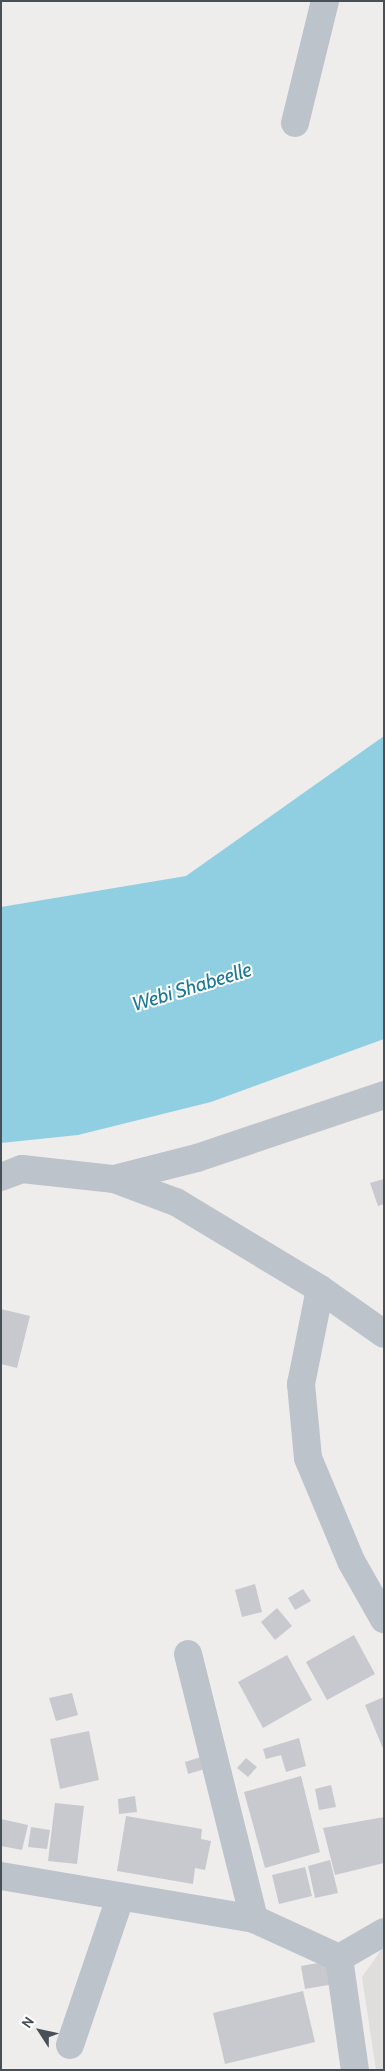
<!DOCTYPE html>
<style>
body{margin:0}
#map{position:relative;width:385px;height:2071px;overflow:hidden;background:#efecec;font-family:Cabin,sans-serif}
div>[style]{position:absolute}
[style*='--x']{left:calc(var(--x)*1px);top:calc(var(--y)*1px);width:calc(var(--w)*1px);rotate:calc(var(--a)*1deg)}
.education>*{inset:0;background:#e0dedd}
.water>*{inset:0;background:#90cfe1}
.building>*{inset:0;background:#c7c9cf}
.minor>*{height:28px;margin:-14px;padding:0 14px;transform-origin:14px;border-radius:14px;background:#bcc3ca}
span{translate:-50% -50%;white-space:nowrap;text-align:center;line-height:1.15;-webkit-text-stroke:4px #fff;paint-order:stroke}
.water-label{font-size:20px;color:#1c7a96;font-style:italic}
.frame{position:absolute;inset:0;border:2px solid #474f57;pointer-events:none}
.north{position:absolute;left:15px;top:2006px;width:50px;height:50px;-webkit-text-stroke:4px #fff;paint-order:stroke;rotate:305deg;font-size:14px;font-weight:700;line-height:20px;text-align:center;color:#474f57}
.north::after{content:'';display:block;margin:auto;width:18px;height:22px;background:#474f57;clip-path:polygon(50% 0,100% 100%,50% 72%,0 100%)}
</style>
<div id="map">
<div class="education">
<i style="clip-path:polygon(384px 1946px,384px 2070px,376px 2070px,362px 1977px)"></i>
</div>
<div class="water">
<i style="clip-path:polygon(384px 736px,384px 1039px,211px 1102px,78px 1135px,1px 1143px,1px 907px,186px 876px)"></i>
</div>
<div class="building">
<i style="clip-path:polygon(384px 1179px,384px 1204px,378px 1206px,370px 1183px)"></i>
<i style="clip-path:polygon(1px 1309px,30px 1316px,17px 1368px,1px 1364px)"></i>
<i style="clip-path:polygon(255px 1584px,262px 1612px,242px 1617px,235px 1590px)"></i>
<i style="clip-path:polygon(303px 1589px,311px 1601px,295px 1610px,288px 1598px)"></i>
<i style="clip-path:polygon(277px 1608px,292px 1626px,275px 1640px,261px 1622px)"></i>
<i style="clip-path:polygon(354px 1635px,375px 1674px,327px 1700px,306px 1662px)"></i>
<i style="clip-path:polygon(287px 1655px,312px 1700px,263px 1728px,238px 1682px)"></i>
<i style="clip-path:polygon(72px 1693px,78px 1715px,56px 1721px,49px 1698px)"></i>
<i style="clip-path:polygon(384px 1697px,384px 1751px,365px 1705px)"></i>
<i style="clip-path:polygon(89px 1731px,99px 1780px,60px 1789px,50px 1739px)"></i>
<i style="clip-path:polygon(299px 1738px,306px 1766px,286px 1772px,281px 1755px,266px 1759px,263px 1749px)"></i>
<i style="clip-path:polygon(201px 1757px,205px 1769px,188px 1774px,185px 1762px)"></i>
<i style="clip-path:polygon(246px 1758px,257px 1767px,248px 1777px,237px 1768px)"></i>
<i style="clip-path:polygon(301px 1776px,320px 1852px,265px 1868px,244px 1792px)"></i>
<i style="clip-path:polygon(331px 1785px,336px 1807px,319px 1810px,315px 1789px)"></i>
<i style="clip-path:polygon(135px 1796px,137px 1812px,119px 1814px,118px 1799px)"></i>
<i style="clip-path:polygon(55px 1803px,84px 1806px,77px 1864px,48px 1861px)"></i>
<i style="clip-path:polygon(126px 1816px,202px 1829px,201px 1839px,211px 1841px,205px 1870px,195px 1868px,193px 1884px,117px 1871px)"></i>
<i style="clip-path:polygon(384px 1817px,384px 1863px,335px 1875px,323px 1828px)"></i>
<i style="clip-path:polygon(1px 1819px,28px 1825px,22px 1850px,1px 1846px)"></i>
<i style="clip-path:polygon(31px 1827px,50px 1830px,47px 1849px,28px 1847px)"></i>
<i style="clip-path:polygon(330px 1860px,338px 1893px,315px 1898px,308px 1866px)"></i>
<i style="clip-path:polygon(305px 1867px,312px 1896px,279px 1904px,272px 1875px)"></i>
<i style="clip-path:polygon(330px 1961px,334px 1984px,305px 1989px,301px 1966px)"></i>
<i style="clip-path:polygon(303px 1991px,315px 2042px,225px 2064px,213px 2013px)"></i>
</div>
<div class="minor">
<i style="--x:295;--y:123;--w:126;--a:-76.2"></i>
<i style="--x:1;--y:1177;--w:22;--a:-21"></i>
<i style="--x:22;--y:1169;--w:93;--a:6.2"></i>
<i style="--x:114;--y:1179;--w:66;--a:20.4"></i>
<i style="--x:176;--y:1202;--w:168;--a:31.1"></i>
<i style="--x:320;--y:1289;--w:78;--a:35.1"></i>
<i style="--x:114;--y:1179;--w:86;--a:-14.2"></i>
<i style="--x:197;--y:1158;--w:197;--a:-18.6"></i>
<i style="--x:320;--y:1289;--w:97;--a:101.3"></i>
<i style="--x:301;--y:1384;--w:74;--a:84.6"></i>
<i style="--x:308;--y:1458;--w:112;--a:67.3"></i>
<i style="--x:351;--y:1561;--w:67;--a:60.4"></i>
<i style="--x:188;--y:1654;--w:273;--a:76"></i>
<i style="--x:1;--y:1876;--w:257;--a:9.6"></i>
<i style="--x:254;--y:1919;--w:94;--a:24.6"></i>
<i style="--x:339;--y:1958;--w:52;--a:-30"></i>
<i style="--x:339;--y:1958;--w:113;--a:81.9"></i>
<i style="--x:70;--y:2045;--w:155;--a:-71.2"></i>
</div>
<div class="water-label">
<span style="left:192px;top:987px;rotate:-17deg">Webi Shabeelle</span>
</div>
<div class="frame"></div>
<div class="north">N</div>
</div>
